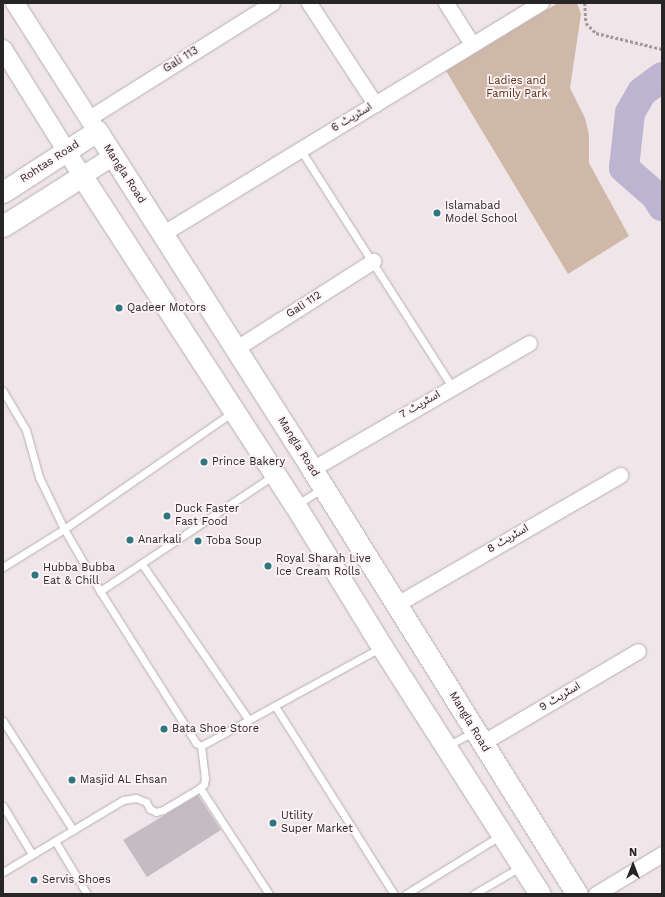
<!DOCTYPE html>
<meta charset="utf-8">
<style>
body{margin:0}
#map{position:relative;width:665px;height:897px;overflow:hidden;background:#f0e6e9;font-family:"Work Sans","Noto Sans Arabic",sans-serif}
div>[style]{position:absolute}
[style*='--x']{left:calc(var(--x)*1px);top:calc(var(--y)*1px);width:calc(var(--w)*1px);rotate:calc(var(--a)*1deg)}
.green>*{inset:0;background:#cfb8a8}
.river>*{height:30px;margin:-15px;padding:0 15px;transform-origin:15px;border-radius:15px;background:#bcb4d1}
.building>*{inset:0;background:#c4bcc3}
.path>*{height:2.5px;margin-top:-1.25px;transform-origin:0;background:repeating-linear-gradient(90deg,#a29b9d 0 3px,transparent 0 5px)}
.roads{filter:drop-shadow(0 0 1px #b7adb1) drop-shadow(0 0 1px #b7adb1)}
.service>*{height:7px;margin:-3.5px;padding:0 3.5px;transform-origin:3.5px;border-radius:3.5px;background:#fff}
.minor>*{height:15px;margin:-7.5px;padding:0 7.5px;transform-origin:7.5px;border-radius:7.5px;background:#fff}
.tertiary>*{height:18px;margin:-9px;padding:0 9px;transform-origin:9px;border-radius:9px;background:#fff}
.secondary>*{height:21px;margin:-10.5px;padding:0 10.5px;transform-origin:10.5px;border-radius:10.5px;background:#fff}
.dots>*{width:11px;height:11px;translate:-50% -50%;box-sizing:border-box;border:2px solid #fef3f6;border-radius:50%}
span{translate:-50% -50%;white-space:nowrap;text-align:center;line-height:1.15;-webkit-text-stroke:3.5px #fef3f6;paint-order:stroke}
.street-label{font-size:11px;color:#282526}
.park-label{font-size:11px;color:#572f11}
.poi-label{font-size:11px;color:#282526}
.left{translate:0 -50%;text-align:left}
.frame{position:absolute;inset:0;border:4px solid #282526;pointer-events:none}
.north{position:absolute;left:613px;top:845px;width:40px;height:40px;-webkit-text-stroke:3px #fef3f6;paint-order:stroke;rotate:0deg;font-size:11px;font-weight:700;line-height:16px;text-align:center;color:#282526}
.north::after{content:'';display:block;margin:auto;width:14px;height:18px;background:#282526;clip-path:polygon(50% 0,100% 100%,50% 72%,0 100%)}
</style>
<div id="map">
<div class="green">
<i style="clip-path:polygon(558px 3px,577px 3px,581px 14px,570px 88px,585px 118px,589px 135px,589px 163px,629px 236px,568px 274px,446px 71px)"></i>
</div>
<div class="river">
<i style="--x:662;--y:77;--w:25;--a:143"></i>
<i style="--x:642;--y:92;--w:24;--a:120"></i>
<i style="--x:630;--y:113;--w:55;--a:96.2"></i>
<i style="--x:624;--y:168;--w:43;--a:41.2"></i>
<i style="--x:656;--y:196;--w:12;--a:59"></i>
</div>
<div class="building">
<i style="clip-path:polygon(198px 795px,221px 830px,147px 877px,123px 840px)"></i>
</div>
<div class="path">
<i style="--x:585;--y:3;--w:20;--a:87"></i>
<i style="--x:586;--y:23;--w:14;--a:45"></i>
<i style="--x:596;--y:33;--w:68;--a:13.6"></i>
</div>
<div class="roads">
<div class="service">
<i style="--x:300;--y:149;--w:282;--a:57.4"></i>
<i style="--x:3;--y:391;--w:45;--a:59.5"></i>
<i style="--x:26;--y:430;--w:49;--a:74.5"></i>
<i style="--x:39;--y:477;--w:58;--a:64.3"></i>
<i style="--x:64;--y:529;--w:72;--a:59.9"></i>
<i style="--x:100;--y:591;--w:180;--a:57.7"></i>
<i style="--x:196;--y:743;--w:6;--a:31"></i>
<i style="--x:201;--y:746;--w:32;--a:83"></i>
<i style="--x:205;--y:778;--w:6;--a:99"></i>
<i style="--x:204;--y:784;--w:6;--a:135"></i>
<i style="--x:200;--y:788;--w:43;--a:149.3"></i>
<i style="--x:163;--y:810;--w:7;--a:164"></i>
<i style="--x:156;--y:812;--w:7;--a:-153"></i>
<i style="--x:150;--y:809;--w:8;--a:-120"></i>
<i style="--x:146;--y:802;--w:11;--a:-158"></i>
<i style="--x:136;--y:798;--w:13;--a:171"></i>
<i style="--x:123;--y:800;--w:140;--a:149"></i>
<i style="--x:296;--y:505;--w:32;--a:-32"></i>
<i style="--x:142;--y:564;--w:189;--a:55.6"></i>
<i style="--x:3;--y:567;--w:72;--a:-31.9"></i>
<i style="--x:64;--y:529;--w:206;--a:-34.7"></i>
<i style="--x:100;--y:591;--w:209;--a:-33.7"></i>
<i style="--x:275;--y:706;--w:222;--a:57.7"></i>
<i style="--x:3;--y:721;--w:130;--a:57.3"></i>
<i style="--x:201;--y:746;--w:204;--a:-28.7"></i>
<i style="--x:447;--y:746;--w:30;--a:-28"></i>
<i style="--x:200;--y:788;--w:126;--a:56.9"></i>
<i style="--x:3;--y:806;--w:56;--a:58.9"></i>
<i style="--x:55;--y:841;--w:62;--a:58.9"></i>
<i style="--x:406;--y:894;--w:112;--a:-31.8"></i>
<i style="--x:474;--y:894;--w:53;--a:-30.4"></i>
</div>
<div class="minor">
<i style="--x:309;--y:3;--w:121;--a:56.8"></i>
<i style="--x:446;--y:3;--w:49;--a:57.6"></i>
<i style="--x:89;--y:118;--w:216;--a:-32.1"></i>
<i style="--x:162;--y:234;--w:444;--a:-31.4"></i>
<i style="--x:235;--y:349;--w:164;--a:-32.5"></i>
<i style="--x:312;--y:469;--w:251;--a:-30.1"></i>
<i style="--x:397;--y:604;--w:258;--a:-30"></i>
<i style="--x:482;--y:743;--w:181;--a:-30.5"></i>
<i style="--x:596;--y:894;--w:77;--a:-31.2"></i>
</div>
<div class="tertiary">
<i style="--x:15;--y:3;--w:152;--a:57.4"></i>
<i style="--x:3;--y:49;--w:150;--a:58.1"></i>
<i style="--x:82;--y:176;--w:36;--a:-32"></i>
</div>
<div class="secondary">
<i style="--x:3;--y:192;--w:112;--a:-33"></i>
<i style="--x:97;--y:131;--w:401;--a:57.5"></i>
<i style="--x:312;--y:469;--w:501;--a:58.06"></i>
<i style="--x:3;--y:226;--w:93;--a:-32.3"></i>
<i style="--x:82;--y:176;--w:392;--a:57.1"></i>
<i style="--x:295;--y:505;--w:167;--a:58.5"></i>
<i style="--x:382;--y:647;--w:293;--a:57.4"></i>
</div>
</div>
<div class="dots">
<i style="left:437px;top:213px;background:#2e7681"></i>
<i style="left:119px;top:308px;background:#2e7681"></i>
<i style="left:204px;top:462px;background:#2e7681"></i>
<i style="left:167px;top:516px;background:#2e7681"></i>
<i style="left:130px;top:540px;background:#2e7681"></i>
<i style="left:198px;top:541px;background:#2e7681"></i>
<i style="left:268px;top:566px;background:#2e7681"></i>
<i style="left:35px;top:575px;background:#2e7681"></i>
<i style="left:164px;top:729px;background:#2e7681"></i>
<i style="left:72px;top:780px;background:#2e7681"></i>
<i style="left:273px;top:823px;background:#2e7681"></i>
<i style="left:34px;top:880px;background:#2e7681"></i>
</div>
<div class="street-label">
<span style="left:181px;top:60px;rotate:-32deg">Gali 113</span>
<span style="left:352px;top:118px;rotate:-31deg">اسٹریٹ 6</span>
<span style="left:50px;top:162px;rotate:-33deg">Rohtas Road</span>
<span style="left:124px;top:174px;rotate:57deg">Mangla Road</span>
<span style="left:304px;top:305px;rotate:-33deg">Gali 112</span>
<span style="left:420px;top:405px;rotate:-30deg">اسٹریٹ 7</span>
<span style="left:298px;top:447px;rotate:58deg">Mangla Road</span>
<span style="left:508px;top:539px;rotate:-30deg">اسٹریٹ 8</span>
<span style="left:560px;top:697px;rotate:-31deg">اسٹریٹ 9</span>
<span style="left:469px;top:722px;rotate:59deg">Mangla Road</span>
</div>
<div class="park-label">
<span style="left:517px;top:88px">Ladies and<br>Family Park</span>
</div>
<div class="poi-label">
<span class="left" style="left:445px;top:213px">Islamabad<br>Model School</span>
<span class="left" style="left:127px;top:308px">Qadeer Motors</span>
<span class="left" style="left:212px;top:462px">Prince Bakery</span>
<span class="left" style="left:175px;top:516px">Duck Faster<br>Fast Food</span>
<span class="left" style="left:138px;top:540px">Anarkali</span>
<span class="left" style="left:206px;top:541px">Toba Soup</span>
<span class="left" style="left:276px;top:566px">Royal Sharah Live<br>Ice Cream Rolls</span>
<span class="left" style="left:43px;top:575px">Hubba Bubba<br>Eat &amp; Chill</span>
<span class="left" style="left:172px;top:729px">Bata Shoe Store</span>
<span class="left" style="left:80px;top:780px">Masjid AL Ehsan</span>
<span class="left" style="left:281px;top:823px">Utility<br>Super Market</span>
<span class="left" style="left:42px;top:880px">Servis Shoes</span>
</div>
<div class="frame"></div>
<div class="north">N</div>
</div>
